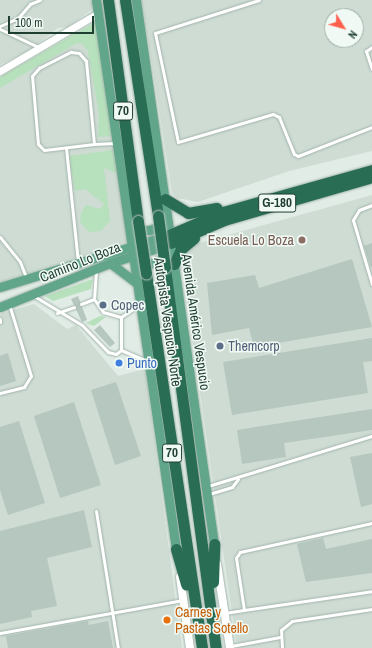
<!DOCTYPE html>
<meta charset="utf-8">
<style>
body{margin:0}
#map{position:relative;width:372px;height:648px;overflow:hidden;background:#e0ece5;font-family:"Archivo Narrow",sans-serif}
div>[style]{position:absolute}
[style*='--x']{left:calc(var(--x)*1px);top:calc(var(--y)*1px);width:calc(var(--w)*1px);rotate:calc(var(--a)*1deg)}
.built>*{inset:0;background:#cedcd4}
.green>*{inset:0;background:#b7e0bc}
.building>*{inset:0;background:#b5c7be}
.roads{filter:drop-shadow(0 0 1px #a2b4ac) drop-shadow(0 0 1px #a2b4ac)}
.service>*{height:3px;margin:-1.5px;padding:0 1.5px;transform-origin:1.5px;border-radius:1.5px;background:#fff}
.tertiary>*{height:7px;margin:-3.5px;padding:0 3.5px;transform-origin:3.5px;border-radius:3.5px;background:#fff}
.secondary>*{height:8px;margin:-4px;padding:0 4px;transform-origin:4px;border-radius:4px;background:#fff}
.primary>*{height:9px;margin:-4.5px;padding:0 4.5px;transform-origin:4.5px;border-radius:4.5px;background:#61a68a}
.motorway>*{height:11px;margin:-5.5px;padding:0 5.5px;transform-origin:5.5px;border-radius:5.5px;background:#296d55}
.bridges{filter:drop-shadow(0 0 1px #c0c9c6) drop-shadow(0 0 1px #c0c9c6)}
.motorway-bridge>*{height:11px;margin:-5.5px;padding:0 5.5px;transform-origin:5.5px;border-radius:5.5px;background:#296d55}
.dots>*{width:11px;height:11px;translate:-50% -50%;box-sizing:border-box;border:2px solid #f1f9f4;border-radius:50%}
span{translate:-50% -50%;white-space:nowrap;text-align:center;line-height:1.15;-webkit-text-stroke:3px #f1f9f4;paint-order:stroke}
.shield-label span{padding:1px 3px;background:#f1f9f4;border:1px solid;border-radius:3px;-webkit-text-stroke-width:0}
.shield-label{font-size:13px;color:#1f3e32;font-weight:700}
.education-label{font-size:14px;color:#785e54}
.right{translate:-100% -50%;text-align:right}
.street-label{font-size:14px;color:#1f3e32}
.service-label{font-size:14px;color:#4e5e75}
.left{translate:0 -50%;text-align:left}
.shop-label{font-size:14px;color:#366cbe}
.food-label{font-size:14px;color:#c56008}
.north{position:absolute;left:324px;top:8px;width:40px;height:40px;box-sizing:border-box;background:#f1f9f4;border:1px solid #9daea6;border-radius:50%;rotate:127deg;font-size:11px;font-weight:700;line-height:16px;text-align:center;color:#1f3e32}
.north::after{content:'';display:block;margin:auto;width:14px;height:18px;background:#fd604d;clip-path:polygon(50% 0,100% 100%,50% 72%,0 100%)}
.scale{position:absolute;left:8px;top:16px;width:86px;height:18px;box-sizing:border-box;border:2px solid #1f3e32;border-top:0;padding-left:5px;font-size:12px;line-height:14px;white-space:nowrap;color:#1f3e32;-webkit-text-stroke:3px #f1f9f4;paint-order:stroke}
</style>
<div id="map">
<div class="built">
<i style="clip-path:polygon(0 0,94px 0,95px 7px,68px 27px,58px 28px,31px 49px,0 65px)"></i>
<i style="clip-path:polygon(evenodd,142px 0,372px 0,372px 151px,289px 171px,198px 202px,177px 198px,172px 193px,142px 0,332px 16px,356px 16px,356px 40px,332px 40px,332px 16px)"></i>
<i style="clip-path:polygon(97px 21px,127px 242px,0 282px,0 77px)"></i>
<i style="clip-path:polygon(372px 195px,372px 648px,237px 648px,181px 261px,192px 245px)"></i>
<i style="clip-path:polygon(34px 304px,67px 329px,76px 325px,118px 376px,145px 369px,182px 648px,0 648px,0 314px)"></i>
</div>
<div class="green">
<i style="clip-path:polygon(97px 21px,111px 136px,98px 137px,99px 115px,88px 51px,82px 44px,77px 43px,0 88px,0 77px)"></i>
<i style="clip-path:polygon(113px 150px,116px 173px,104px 168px,110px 221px,101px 231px,89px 232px,80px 222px,81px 213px,86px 205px,100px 209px,104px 204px,85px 189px,75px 191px,69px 156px)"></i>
<i style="clip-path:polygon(93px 279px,91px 289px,53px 301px,45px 296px)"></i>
<i style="clip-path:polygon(100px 316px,106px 317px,94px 326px,86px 323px)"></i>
</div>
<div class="building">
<i style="clip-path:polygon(372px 243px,372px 267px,371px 267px,364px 246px)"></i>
<i style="clip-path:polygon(352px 259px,372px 327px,254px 347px,249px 328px,212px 335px,207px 283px,255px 275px,259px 288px)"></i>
<i style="clip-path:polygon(78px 296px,87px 320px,82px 322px,71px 299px)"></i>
<i style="clip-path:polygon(100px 325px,115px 343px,110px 347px,94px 330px)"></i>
<i style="clip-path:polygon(372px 338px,372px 361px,363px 362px,368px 393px,232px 415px,223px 362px)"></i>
<i style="clip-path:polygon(8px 353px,16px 381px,0 386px,0 356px)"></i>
<i style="clip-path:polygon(116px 382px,141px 456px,115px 465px,91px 390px)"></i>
<i style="clip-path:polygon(74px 402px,101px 485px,60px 498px,34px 416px)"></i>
<i style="clip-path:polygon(372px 409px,372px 430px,284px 443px,286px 457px,242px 464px,237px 430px)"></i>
<i style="clip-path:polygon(19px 421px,45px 503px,8px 515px,0 490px,0 427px)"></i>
<i style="clip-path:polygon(372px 453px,372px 504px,361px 507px,350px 457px)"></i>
<i style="clip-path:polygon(84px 510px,92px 547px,47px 558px,57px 606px,31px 611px,32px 617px,0 624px,0 531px)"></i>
<i style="clip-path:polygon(323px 538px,326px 549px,372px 539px,372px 573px,306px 582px,297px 544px)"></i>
<i style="clip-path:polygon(88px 621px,89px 625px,108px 621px,113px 648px,8px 648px,6px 636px)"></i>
</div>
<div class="roads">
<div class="service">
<i style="--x:259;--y:0;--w:109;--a:162.4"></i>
<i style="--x:155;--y:33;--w:111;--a:78.1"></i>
<i style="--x:178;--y:142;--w:99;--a:-16.4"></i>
<i style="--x:273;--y:114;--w:7;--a:27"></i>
<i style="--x:279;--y:117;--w:40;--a:68"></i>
<i style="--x:294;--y:154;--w:4;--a:27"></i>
<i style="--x:298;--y:156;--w:79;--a:-21.4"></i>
<i style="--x:0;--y:26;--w:20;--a:-24"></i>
<i style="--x:18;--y:18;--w:18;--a:-49"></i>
<i style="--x:30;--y:4;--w:11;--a:-22"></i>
<i style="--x:0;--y:29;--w:42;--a:25.3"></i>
<i style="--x:372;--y:47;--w:7;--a:146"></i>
<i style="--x:366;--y:51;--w:19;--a:72"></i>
<i style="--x:71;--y:52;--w:8;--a:7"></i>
<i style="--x:79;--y:53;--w:11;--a:49"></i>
<i style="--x:86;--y:61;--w:83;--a:84.5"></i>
<i style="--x:94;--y:144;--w:50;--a:173.2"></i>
<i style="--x:44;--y:150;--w:8;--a:-135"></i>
<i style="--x:38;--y:144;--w:68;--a:-95"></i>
<i style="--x:32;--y:76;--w:11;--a:-49"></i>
<i style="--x:39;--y:68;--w:36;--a:-27"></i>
<i style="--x:94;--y:144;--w:21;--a:-3"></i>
<i style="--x:66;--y:148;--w:115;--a:84"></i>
<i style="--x:372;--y:205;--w:14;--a:159"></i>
<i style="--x:359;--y:210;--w:12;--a:121"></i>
<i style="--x:353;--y:220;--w:67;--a:73.5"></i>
<i style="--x:0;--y:237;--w:32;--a:51"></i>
<i style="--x:20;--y:262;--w:16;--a:68"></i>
<i style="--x:96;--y:271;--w:28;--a:94"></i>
<i style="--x:94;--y:299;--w:16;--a:55"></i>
<i style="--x:103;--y:312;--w:19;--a:16"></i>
<i style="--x:121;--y:317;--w:22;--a:-34"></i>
<i style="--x:34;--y:296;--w:56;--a:31.1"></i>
<i style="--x:82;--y:325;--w:37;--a:46"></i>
<i style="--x:108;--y:352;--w:8;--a:14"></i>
<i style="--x:116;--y:354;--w:6;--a:-39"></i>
<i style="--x:81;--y:304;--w:14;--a:-21"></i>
<i style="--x:57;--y:313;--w:18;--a:-19"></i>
<i style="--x:0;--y:319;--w:3;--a:90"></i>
<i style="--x:121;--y:350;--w:33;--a:-90"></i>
<i style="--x:121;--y:350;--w:28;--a:23"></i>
<i style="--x:0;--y:393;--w:25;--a:-14"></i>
<i style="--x:24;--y:387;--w:13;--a:-58"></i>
<i style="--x:31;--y:376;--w:75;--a:-107"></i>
<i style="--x:208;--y:486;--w:171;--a:-17"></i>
<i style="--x:209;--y:494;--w:24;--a:-17"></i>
<i style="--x:232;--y:487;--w:10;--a:-53"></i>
<i style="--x:96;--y:511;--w:139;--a:80.9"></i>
<i style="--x:244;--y:610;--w:129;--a:-8.4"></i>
<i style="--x:225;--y:613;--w:19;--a:-9"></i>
<i style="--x:244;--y:610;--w:53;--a:-98.7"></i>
<i style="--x:236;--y:558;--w:7;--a:-56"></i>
<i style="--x:240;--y:552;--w:135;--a:-12.4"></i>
<i style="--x:0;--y:633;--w:186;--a:-10.2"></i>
<i style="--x:231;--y:646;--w:50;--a:-10.4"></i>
<i style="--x:282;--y:648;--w:18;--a:-93"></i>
<i style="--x:281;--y:630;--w:14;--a:-39"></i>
<i style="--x:292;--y:621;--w:81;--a:-8.5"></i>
</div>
<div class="tertiary">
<i style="--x:0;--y:71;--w:114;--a:-30.6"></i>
</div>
<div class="secondary">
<i style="--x:217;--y:564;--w:85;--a:81.2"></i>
<i style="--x:180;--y:577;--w:72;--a:82"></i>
</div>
<div class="primary">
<i style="--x:96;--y:0;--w:555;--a:81.71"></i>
<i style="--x:136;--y:0;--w:550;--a:81.84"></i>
<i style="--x:133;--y:230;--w:17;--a:0"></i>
<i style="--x:150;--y:230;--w:17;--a:-25"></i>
<i style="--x:110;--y:263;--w:34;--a:37"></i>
<i style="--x:140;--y:268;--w:18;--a:-22"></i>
<i style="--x:157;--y:261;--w:12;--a:5"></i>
<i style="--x:0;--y:287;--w:174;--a:-17.1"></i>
<i style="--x:0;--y:307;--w:118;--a:-21.8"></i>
<i style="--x:110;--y:263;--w:60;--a:-17.5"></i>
</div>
<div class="motorway">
<i style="--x:108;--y:0;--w:223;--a:82.3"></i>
<i style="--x:125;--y:0;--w:219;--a:81.3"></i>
<i style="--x:165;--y:199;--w:27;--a:31"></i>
<i style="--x:188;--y:213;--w:29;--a:-10"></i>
<i style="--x:169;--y:235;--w:59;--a:-23.1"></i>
<i style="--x:223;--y:212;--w:155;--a:-15.7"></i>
<i style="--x:171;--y:243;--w:58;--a:-23.5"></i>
<i style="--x:224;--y:220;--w:151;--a:-16.2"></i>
<i style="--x:174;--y:264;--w:17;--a:-65"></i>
<i style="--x:181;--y:249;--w:17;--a:-40"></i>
<i style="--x:165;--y:268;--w:383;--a:82.4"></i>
<i style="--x:146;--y:273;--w:379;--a:81.5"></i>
<i style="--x:176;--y:549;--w:37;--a:74"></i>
<i style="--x:213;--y:582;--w:38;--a:-88"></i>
</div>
</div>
<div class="bridges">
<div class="motorway-bridge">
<i style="--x:158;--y:216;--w:52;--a:82.3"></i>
<i style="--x:138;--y:221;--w:53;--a:81.3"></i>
</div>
</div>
<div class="dots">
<i style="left:302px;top:240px;background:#8d6e63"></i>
<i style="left:103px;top:305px;background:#5c6f8a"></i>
<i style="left:220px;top:346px;background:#5c6f8a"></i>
<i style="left:119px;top:363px;background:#3f7fe0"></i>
<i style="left:167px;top:620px;background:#e8710a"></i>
</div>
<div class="shield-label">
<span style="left:123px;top:111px">70</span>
<span style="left:277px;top:203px">G-180</span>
<span style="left:172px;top:453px">70</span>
</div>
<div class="education-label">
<span class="right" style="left:294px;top:240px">Escuela Lo Boza</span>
</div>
<div class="street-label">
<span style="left:80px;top:262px;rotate:-22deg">Camino Lo Boza</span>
<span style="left:168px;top:322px;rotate:82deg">Autopista Vespucio Norte</span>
<span style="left:196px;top:322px;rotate:82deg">Avenida Américo Vespucio</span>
</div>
<div class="service-label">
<span class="left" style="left:111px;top:305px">Copec</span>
<span class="left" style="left:228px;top:346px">Themcorp</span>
</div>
<div class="shop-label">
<span class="left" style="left:127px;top:363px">Punto</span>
</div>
<div class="food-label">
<span class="left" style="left:175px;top:620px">Carnes y<br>Pastas Sotello</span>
</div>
<div class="north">N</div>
<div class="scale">100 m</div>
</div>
